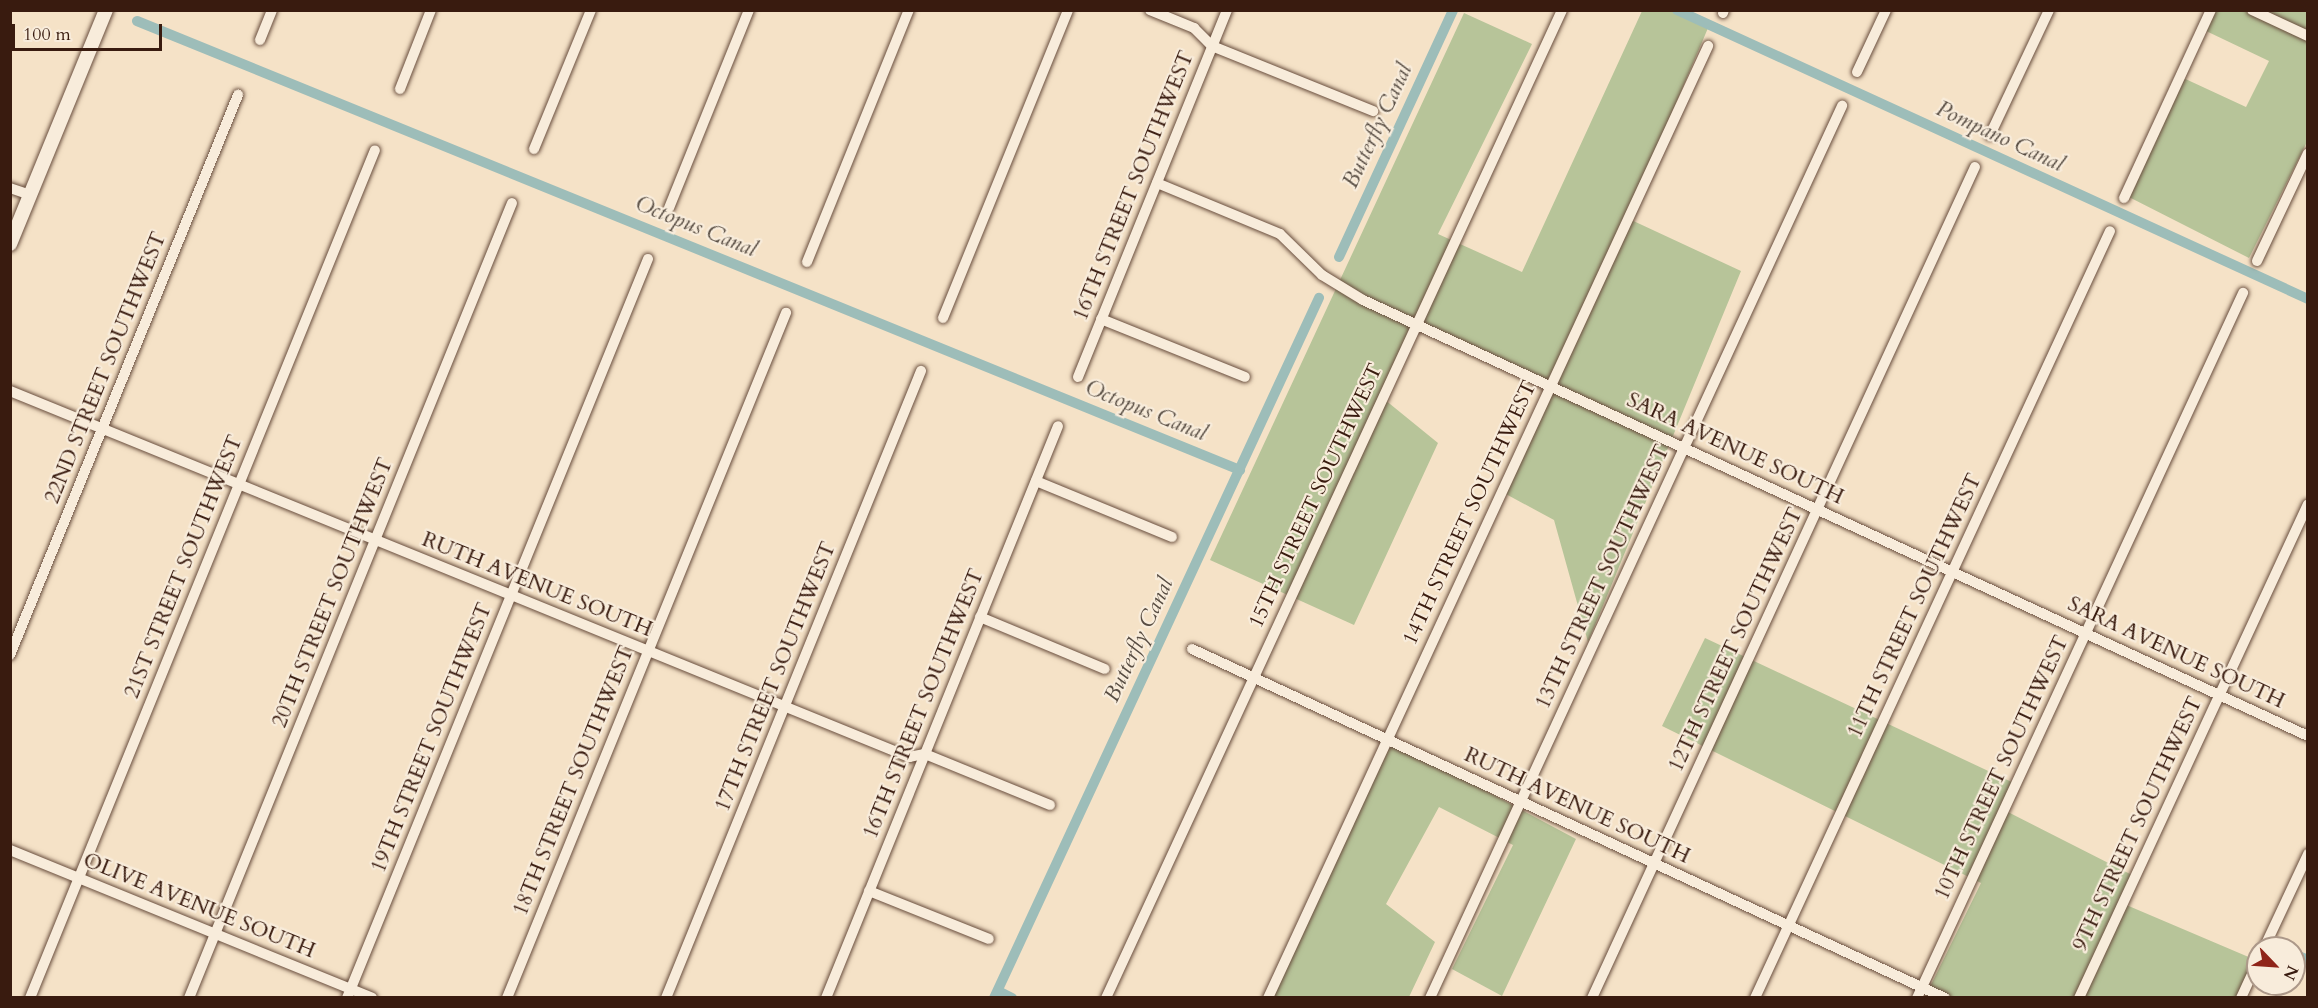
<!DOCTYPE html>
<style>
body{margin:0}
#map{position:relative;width:2318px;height:1008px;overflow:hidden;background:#f5e2c7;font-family:Cardo,serif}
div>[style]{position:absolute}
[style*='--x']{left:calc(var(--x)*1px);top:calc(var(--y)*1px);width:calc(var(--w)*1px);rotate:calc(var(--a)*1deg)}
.green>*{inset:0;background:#b7c499}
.canal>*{height:10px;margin:-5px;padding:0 5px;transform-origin:5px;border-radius:5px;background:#9dbdb9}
.roads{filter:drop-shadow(0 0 2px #684d3d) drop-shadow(0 0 2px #684d3d)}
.street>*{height:10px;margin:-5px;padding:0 5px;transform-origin:5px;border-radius:5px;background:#f8ecdb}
.secondary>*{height:14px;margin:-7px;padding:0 7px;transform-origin:7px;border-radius:7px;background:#f8ecdb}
span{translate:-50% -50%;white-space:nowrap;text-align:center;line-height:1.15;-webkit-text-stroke:4.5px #f8ecdb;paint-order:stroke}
.street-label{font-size:21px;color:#391b0f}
.water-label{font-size:22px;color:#574c42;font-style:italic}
.frame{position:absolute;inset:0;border:12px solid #391b0f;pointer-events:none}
.north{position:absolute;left:2246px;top:936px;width:60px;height:60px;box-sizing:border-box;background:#f8ecdb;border:2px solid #ac9889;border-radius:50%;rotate:115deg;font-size:16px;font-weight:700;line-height:24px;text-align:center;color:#391b0f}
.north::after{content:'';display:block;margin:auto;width:21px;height:27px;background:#8f2418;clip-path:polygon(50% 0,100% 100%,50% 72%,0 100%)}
.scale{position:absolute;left:12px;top:24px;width:150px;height:27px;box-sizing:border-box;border:3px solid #391b0f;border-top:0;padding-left:8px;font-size:18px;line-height:21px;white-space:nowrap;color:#391b0f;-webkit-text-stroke:4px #f8ecdb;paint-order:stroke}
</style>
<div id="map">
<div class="green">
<i style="clip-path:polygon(1642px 11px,1687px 11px,1711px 21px,1627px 218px,1741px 271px,1588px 642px,1554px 520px,1504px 493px,1551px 392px,1412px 328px,1379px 395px,1438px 443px,1354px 625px,1210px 560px,1464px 13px,1532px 44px,1438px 234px,1522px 272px)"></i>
<i style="clip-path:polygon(2213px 11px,2307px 11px,2307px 142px,2249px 258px,2121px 193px,2179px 76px,2246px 107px,2269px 61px,2204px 30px)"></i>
<i style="clip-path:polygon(1705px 638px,2016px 784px,2004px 810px,2136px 877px,2124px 904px,2258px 961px,2243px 997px,1925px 997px,1981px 883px,1662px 726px)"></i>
<i style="clip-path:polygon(1393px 741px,1576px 839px,1502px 996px,1452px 969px,1513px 845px,1439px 807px,1386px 904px,1435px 942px,1409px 997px,1263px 998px)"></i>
</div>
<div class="canal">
<i style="--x:1677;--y:10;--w:694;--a:24.61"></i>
<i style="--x:137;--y:21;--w:1191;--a:22.15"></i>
<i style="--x:1339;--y:257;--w:272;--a:-65.2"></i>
<i style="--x:2294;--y:954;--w:15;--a:23"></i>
<i style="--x:998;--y:991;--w:16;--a:27"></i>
<i style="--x:994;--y:998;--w:772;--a:-65.1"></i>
</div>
<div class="roads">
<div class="street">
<i style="--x:1150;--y:10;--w:48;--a:22.2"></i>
<i style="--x:1194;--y:28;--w:25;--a:45"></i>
<i style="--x:1212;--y:46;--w:174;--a:22"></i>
<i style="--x:2252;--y:10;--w:62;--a:24.9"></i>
<i style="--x:1723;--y:13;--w:3;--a:-72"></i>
<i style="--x:260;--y:40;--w:32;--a:-68"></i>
<i style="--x:1857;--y:72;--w:68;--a:-64.9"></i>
<i style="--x:400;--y:89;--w:85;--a:-68.6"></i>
<i style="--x:1990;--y:135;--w:138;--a:-64.7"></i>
<i style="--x:534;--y:149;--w:150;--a:-67.7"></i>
<i style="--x:1157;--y:183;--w:133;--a:22.5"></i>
<i style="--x:1280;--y:234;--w:59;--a:44.3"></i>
<i style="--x:1322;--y:275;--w:48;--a:31.4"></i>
<i style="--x:1363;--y:300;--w:1041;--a:24.77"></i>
<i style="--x:10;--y:188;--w:21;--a:19"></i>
<i style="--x:2124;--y:198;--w:207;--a:-65.2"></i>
<i style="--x:669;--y:208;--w:214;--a:-68"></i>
<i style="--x:2257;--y:261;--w:119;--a:-64.7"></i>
<i style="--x:807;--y:262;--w:272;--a:-68"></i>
<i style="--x:943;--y:318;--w:332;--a:-67.9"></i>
<i style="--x:1101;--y:319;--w:155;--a:21.9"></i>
<i style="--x:1078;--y:377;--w:396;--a:-67.9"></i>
<i style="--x:10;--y:391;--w:971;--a:22.15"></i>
<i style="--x:909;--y:757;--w:16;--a:-11"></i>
<i style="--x:925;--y:754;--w:135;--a:22.2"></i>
<i style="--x:1036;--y:481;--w:147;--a:22.4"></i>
<i style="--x:980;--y:617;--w:135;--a:22.6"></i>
<i style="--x:1192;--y:649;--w:830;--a:24.87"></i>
<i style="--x:10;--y:655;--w:605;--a:-67.85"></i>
<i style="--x:10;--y:850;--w:391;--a:22.2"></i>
<i style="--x:869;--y:891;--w:129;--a:21.8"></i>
<i style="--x:2264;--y:948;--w:104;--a:-64.9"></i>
<i style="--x:30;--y:998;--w:915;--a:-67.86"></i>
<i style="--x:189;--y:998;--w:858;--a:-67.89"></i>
<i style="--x:347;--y:998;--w:798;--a:-67.84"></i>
<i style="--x:507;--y:998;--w:740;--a:-67.84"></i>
<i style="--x:666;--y:998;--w:677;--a:-67.87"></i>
<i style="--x:826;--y:998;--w:617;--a:-67.92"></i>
<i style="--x:1106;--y:998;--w:1088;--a:-65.22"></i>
<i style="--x:1268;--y:998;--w:1049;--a:-65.19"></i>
<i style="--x:1430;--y:998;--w:983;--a:-65.21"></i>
<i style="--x:1592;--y:998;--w:915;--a:-65.26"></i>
<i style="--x:1755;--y:998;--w:845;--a:-65.16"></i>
<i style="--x:1917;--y:998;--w:777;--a:-65.18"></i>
<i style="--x:2079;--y:998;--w:544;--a:-65.13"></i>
<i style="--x:2241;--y:998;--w:41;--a:-65.3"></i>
</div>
<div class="secondary">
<i style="--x:10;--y:244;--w:253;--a:-67.7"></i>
</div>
</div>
<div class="street-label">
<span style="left:1134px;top:186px;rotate:-68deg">16TH STREET SOUTHWEST</span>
<span style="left:106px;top:368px;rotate:-68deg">22ND STREET SOUTHWEST</span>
<span style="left:1735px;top:449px;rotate:25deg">SARA AVENUE SOUTH</span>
<span style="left:1316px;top:496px;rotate:-65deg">15TH STREET SOUTHWEST</span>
<span style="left:1470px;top:513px;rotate:-65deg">14TH STREET SOUTHWEST</span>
<span style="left:184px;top:567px;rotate:-68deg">21ST STREET SOUTHWEST</span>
<span style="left:1603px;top:577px;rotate:-65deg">13TH STREET SOUTHWEST</span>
<span style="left:537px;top:585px;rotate:22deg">RUTH AVENUE SOUTH</span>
<span style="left:333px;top:593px;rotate:-68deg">20TH STREET SOUTHWEST</span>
<span style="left:1915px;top:606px;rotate:-65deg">11TH STREET SOUTHWEST</span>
<span style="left:1736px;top:640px;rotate:-65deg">12TH STREET SOUTHWEST</span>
<span style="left:2176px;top:653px;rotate:25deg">SARA AVENUE SOUTH</span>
<span style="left:776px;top:677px;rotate:-68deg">17TH STREET SOUTHWEST</span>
<span style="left:924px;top:704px;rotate:-68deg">16TH STREET SOUTHWEST</span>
<span style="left:432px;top:738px;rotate:-68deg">19TH STREET SOUTHWEST</span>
<span style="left:2002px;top:768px;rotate:-65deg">10TH STREET SOUTHWEST</span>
<span style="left:574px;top:781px;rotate:-68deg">18TH STREET SOUTHWEST</span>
<span style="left:1577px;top:806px;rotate:25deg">RUTH AVENUE SOUTH</span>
<span style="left:2138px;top:824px;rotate:-65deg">9TH STREET SOUTHWEST</span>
<span style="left:199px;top:906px;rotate:22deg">OLIVE AVENUE SOUTH</span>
</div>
<div class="water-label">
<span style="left:1378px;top:126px;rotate:-65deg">Butterfly Canal</span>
<span style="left:2000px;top:137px;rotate:25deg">Pompano Canal</span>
<span style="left:696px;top:227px;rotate:22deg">Octopus Canal</span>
<span style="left:1146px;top:411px;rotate:22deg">Octopus Canal</span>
<span style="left:1139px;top:640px;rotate:-65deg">Butterfly Canal</span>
</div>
<div class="frame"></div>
<div class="north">N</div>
<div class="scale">100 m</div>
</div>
